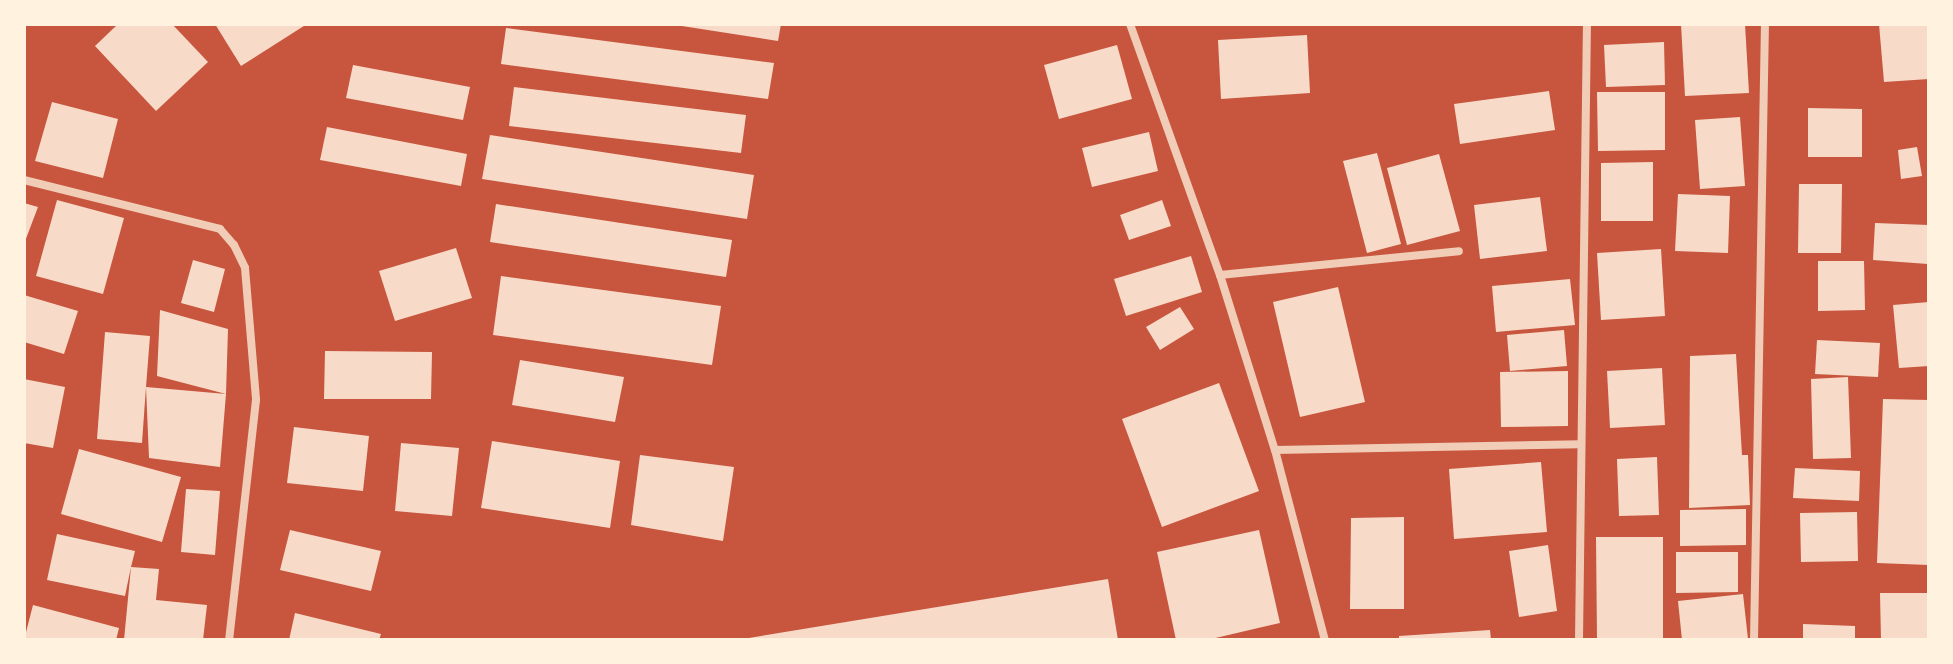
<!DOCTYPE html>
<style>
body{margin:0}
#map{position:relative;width:1953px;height:664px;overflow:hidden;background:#c8553d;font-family:"Times New Roman",serif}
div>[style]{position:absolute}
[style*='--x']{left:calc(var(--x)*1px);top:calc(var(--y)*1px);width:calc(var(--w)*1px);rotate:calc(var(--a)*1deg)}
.building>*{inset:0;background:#f7dbc8}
.minor>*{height:8px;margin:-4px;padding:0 4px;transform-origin:4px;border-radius:4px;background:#f1ccb7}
span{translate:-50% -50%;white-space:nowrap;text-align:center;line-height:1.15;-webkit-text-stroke:8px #fff3e0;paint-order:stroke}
.frame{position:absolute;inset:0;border:26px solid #fff3e0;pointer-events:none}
</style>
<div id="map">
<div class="building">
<i style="clip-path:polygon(118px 24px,172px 24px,208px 62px,156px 111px,95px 46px)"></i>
<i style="clip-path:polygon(215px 24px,307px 24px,241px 66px)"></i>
<i style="clip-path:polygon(669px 24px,781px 24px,778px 41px)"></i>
<i style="clip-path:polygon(1681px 24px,1745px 24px,1749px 93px,1685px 96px)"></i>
<i style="clip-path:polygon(1879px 24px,1928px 24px,1929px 79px,1884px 82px)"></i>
<i style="clip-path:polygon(506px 28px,774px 63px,768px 99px,501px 64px)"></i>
<i style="clip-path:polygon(1307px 35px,1310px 93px,1221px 99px,1218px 40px)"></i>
<i style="clip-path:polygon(1664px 42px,1665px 85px,1606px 87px,1604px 45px)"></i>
<i style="clip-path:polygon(1117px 45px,1132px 99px,1059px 119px,1044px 65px)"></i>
<i style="clip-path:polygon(353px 65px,470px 87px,463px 120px,346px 98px)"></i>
<i style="clip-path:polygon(514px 87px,746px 115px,741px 153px,509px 126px)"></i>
<i style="clip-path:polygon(1549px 91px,1555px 130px,1460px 144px,1454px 104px)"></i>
<i style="clip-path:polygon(1597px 92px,1665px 92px,1665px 150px,1598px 151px)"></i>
<i style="clip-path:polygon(52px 102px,118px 119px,103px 178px,35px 161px)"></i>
<i style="clip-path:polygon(1808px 108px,1862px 109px,1862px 157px,1808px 157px)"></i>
<i style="clip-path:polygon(1740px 117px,1745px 186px,1700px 189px,1695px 120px)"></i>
<i style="clip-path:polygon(327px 127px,467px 154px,461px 186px,320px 160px)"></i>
<i style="clip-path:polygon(1149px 132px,1158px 171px,1092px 187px,1082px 148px)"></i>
<i style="clip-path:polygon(490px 135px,754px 175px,747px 219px,482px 179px)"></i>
<i style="clip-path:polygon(1917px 147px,1922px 176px,1901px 179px,1898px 150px)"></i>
<i style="clip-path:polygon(1377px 153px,1401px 244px,1367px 253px,1343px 161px)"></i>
<i style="clip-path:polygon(1439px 154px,1460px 231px,1407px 245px,1387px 168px)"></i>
<i style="clip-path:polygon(1653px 162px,1653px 221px,1601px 221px,1601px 163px)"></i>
<i style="clip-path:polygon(1799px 184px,1842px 184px,1841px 253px,1798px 253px)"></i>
<i style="clip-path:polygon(1678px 194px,1730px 196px,1728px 253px,1675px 251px)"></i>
<i style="clip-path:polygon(1540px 197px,1547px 251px,1480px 259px,1474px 205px)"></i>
<i style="clip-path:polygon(57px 200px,124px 218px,103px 294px,36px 276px)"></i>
<i style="clip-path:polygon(1162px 200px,1171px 226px,1129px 240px,1120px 215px)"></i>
<i style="clip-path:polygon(24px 203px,38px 207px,24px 244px)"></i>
<i style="clip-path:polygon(496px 204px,732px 240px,726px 277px,490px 242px)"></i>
<i style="clip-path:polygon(1875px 223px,1929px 225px,1928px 264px,1873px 260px)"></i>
<i style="clip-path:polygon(456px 248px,472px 298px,395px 321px,379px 271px)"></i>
<i style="clip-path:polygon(1661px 249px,1665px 316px,1601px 320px,1597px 253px)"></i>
<i style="clip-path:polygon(1191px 256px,1202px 292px,1126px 316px,1114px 279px)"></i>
<i style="clip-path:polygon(193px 260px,225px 269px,214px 312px,181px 303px)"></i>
<i style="clip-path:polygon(1818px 261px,1864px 261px,1865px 310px,1818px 311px)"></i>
<i style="clip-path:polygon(501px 276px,721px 306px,712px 365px,493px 335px)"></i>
<i style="clip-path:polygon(1570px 279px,1575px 325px,1496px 332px,1492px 286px)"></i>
<i style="clip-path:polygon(1338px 287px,1365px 402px,1300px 417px,1273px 302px)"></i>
<i style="clip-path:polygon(24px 295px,78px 311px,64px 354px,24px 342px)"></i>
<i style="clip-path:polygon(1929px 302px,1929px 366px,1899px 368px,1893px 305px)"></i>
<i style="clip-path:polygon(1180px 307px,1194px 329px,1160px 350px,1146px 327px)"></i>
<i style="clip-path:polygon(160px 310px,228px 329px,226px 394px,220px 467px,149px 458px,146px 387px,142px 443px,97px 439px,105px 332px,150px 336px,146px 387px,226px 394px,157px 376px)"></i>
<i style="clip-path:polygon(1564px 330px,1567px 366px,1510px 371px,1507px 335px)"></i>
<i style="clip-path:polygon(1817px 340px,1880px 343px,1878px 377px,1815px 374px)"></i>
<i style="clip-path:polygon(325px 351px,432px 352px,431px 399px,324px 399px)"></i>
<i style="clip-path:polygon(1736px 354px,1742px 455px,1748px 455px,1750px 505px,1689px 508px,1690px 356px)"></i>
<i style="clip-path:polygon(520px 360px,624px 377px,615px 422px,512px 405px)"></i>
<i style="clip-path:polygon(1662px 368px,1665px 425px,1610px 428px,1607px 371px)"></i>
<i style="clip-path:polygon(1568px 371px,1568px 426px,1501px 427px,1500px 372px)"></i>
<i style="clip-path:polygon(1848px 377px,1851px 458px,1813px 459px,1811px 379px)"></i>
<i style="clip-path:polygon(24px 379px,65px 387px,53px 448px,24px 443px)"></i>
<i style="clip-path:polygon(1219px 383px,1259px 491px,1162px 527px,1122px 419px)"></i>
<i style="clip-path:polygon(1883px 399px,1929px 400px,1929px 565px,1877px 563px)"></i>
<i style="clip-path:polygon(294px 427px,369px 436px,363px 491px,287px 483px)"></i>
<i style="clip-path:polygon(492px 441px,620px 461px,610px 528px,481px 508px)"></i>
<i style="clip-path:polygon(401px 443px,459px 448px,452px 516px,395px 511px)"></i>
<i style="clip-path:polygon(79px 449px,181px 477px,162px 542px,61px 514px)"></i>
<i style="clip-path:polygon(640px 455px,734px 467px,723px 541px,631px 525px)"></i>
<i style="clip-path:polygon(1657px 457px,1659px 515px,1619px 516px,1617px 459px)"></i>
<i style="clip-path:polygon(1541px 462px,1547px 532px,1454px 539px,1449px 469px)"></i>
<i style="clip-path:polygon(1795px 468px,1860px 471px,1859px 501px,1793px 498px)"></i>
<i style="clip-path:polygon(186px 489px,220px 491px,215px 555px,181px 552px)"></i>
<i style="clip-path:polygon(1746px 509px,1746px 545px,1680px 546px,1680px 510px)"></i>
<i style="clip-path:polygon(1857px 512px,1858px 561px,1801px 562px,1800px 513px)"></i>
<i style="clip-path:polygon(1404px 517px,1404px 609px,1350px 609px,1351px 518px)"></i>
<i style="clip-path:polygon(290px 530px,381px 551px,371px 591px,280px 570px)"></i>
<i style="clip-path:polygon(1259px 530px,1280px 623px,1207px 640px,1176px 640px,1157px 552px)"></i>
<i style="clip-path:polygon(57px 534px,135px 551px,131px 567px,159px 569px,156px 600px,207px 605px,203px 640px,124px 640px,131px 567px,125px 596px,47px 580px)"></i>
<i style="clip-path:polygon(1596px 537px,1663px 537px,1663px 640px,1597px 640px)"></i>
<i style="clip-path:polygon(1548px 545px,1557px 611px,1519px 617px,1509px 551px)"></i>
<i style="clip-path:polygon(1676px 552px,1738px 552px,1738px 592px,1676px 593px)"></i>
<i style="clip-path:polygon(1108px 579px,1118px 640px,749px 640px,749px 638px)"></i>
<i style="clip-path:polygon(1880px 593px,1927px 593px,1927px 640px,1881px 640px)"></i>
<i style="clip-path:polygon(1743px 594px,1748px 639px,1682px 640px,1678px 601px)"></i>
<i style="clip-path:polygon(33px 605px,119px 628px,116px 640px,24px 640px)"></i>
<i style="clip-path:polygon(295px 613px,381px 634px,379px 640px,289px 640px)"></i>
<i style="clip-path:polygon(1803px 624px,1855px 626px,1855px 640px,1803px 640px)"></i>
<i style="clip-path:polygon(1490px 630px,1491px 640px,1399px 640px,1399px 636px)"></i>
</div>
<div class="minor">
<i style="--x:1130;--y:24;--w:267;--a:70.3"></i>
<i style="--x:1220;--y:275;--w:183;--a:72.6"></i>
<i style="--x:1275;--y:450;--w:196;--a:75.3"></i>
<i style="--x:24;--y:180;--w:202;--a:14"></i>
<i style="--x:220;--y:229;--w:21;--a:49"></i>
<i style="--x:234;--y:245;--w:25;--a:64"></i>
<i style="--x:245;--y:268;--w:132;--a:85.2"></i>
<i style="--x:256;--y:400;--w:242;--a:96.4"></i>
<i style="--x:1220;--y:275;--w:240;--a:-5.7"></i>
<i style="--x:1275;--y:450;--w:305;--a:-1.1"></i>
<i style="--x:1579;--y:640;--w:616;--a:-89.26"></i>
<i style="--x:1754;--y:640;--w:616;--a:-88.98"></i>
</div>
<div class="frame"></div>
</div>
